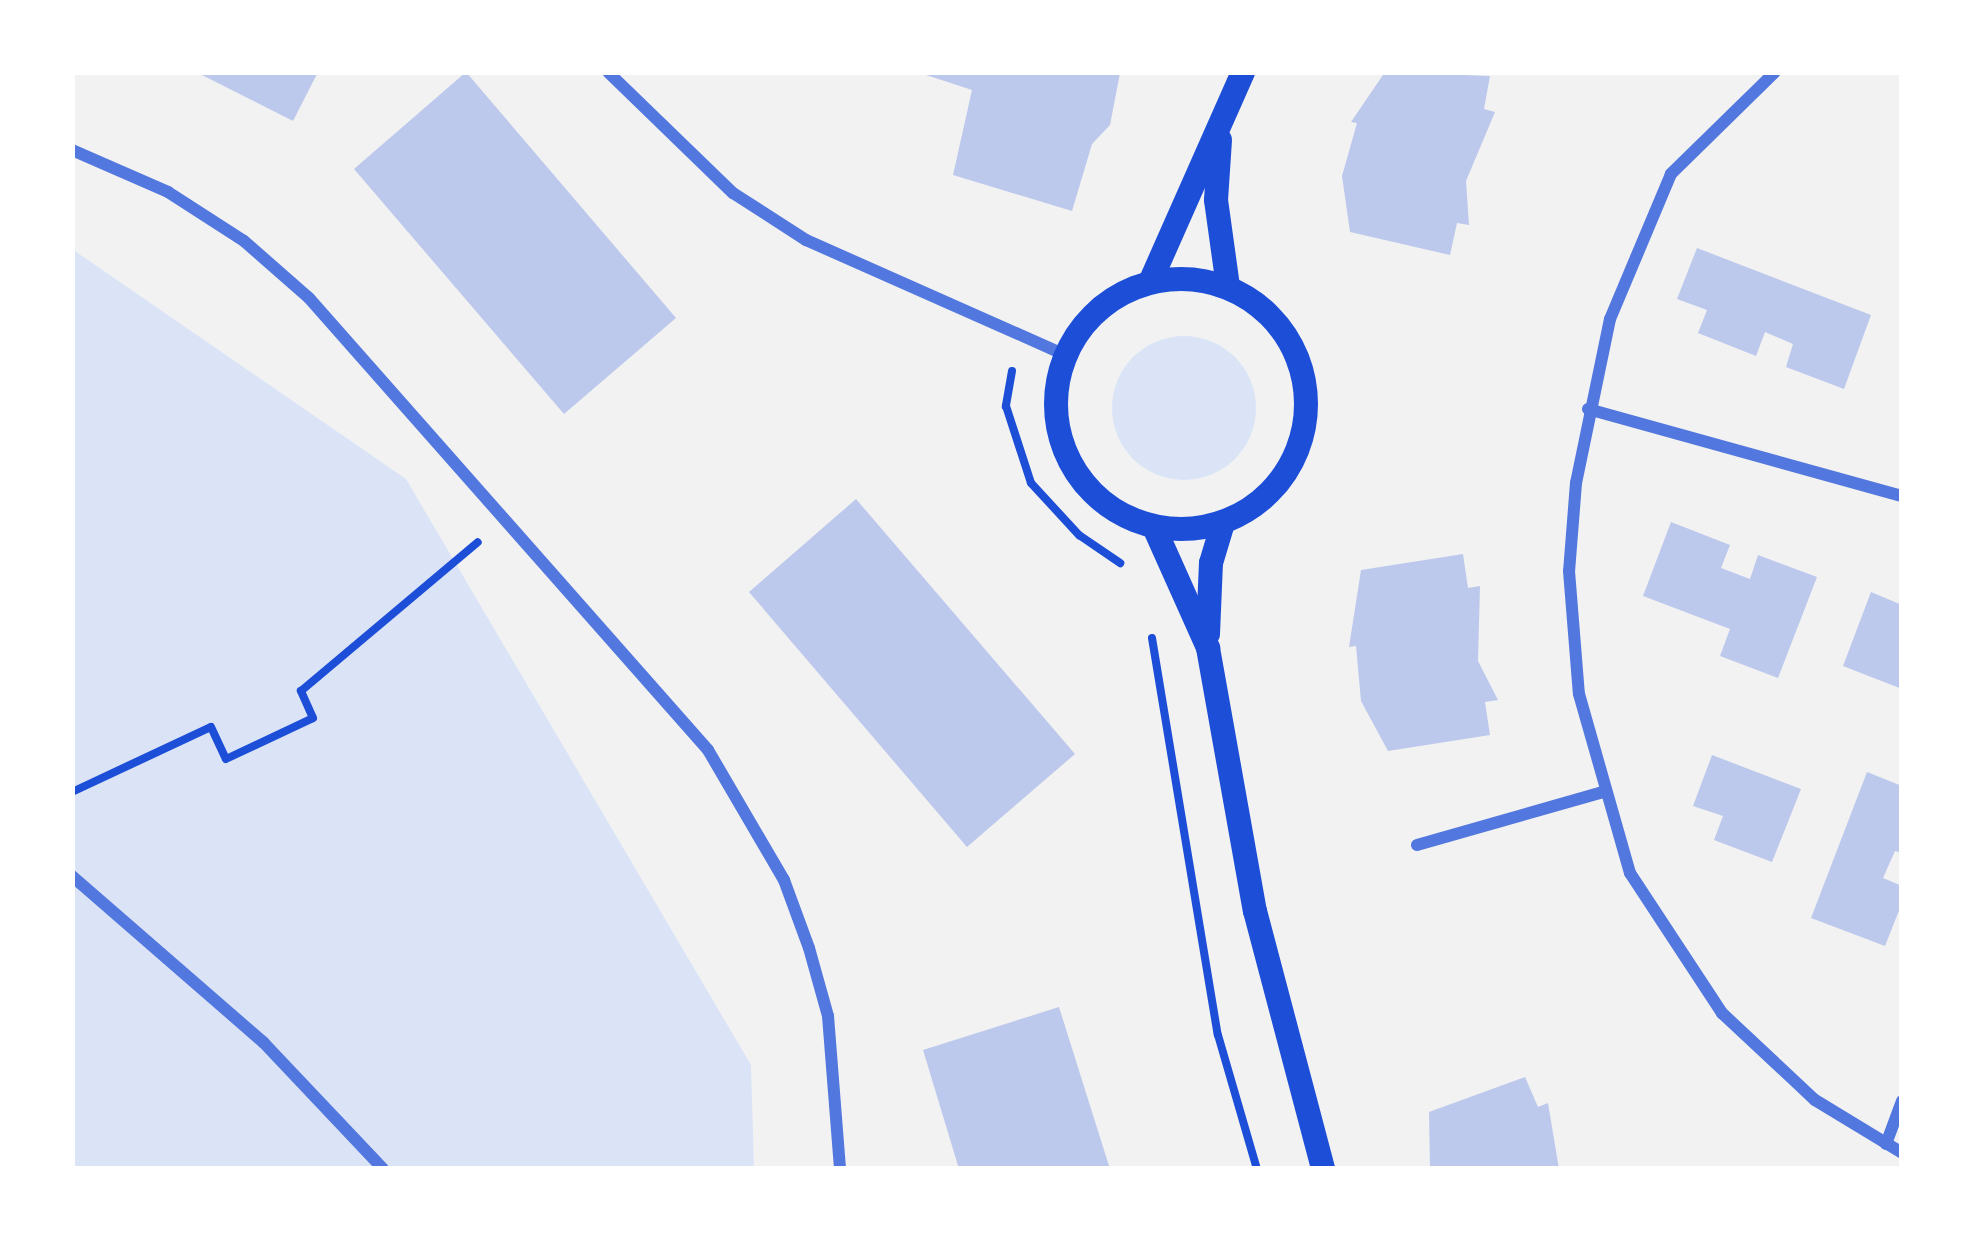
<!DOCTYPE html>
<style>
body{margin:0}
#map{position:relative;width:1974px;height:1241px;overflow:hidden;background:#f2f2f2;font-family:Signika,sans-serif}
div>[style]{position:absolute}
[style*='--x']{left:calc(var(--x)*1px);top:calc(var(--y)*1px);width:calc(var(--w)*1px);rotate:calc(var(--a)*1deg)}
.green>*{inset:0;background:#dbe4f7}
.round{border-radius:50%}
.building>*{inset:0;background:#bdc9ec}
.path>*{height:8px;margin:-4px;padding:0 4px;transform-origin:4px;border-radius:4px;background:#1d4ed8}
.minor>*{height:12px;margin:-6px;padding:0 6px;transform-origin:6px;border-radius:6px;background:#5277de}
.secondary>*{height:24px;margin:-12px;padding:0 12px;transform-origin:12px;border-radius:12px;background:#1d4ed8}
.secondary>.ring{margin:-12px;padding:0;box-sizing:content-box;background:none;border:24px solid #1d4ed8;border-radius:50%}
span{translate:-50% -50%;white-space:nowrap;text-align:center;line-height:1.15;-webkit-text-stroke:9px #fff;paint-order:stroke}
.frame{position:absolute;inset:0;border:75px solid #fff;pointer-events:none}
</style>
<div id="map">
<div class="green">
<i style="clip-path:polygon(72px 249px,406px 479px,751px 1065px,754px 1169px,72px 1169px)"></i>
<i class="round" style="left:1112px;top:336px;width:144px;height:144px"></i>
</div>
<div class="building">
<i style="clip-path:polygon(196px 72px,318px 72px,293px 121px)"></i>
<i style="clip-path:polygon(466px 72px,676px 318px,564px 414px,354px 169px)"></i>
<i style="clip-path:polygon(917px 72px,1120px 73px,1110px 125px,1092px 144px,1072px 211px,953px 175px,972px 90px)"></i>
<i style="clip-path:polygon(1385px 72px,1490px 76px,1484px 109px,1495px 112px,1466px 181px,1469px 225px,1457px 223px,1450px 255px,1350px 232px,1342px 176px,1357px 123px,1351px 122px)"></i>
<i style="clip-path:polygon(1697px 248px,1871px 315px,1844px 389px,1786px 367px,1793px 344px,1765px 332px,1756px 356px,1698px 333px,1707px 310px,1677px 299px)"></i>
<i style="clip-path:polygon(856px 499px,1075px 754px,967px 847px,749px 592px)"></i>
<i style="clip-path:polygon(1671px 522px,1730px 545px,1721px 568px,1750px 579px,1758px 555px,1817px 577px,1778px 678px,1720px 656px,1730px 629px,1643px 596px)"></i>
<i style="clip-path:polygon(1463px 554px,1468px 588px,1480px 586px,1478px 661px,1498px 700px,1485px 702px,1490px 735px,1388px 751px,1361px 701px,1356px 646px,1349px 647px,1361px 570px)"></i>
<i style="clip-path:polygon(1871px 592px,1902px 605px,1902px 689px,1843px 666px)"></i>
<i style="clip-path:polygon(1712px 755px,1801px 789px,1772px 862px,1714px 840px,1723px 816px,1693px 806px)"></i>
<i style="clip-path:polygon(1867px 772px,1902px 786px,1902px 853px,1895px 851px,1883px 878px,1902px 886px,1902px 903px,1885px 946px,1811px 918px)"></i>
<i style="clip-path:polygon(1059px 1007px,1110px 1169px,959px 1169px,923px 1050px)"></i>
<i style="clip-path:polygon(1525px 1077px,1538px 1107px,1548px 1103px,1559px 1169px,1430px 1169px,1429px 1112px)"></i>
</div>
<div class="path">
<i style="--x:1012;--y:371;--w:36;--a:100"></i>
<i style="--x:1006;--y:406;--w:81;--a:72"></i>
<i style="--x:1031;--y:483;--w:71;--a:47.3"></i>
<i style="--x:1079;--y:535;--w:50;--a:34.3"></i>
<i style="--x:1152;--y:638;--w:402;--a:80.6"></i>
<i style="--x:1218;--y:1035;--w:140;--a:73.8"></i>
<i style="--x:72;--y:792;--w:153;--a:-25.1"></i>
<i style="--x:211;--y:727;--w:35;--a:65"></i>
<i style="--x:226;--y:759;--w:96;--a:-25.2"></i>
<i style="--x:313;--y:718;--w:30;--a:-114"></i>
<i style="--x:301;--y:691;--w:231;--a:-40.1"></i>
</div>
<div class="minor">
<i style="--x:608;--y:72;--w:174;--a:44.1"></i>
<i style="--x:733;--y:193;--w:87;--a:32.8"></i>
<i style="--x:806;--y:240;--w:283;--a:23.9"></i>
<i style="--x:1775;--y:72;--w:146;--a:135.6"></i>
<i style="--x:1671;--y:174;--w:157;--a:112.8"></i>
<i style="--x:1610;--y:319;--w:167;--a:101.7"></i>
<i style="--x:1576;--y:483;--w:88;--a:94.5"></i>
<i style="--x:1569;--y:571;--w:123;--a:85.4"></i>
<i style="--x:1579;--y:694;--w:186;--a:74.1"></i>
<i style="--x:1630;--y:873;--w:168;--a:56.7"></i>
<i style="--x:1722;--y:1013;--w:127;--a:43.1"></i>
<i style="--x:1815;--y:1100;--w:102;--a:31.3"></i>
<i style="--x:72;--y:150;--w:105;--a:23.6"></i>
<i style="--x:168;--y:192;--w:90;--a:32.8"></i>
<i style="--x:244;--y:241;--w:86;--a:41.2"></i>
<i style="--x:309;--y:298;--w:603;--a:48.56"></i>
<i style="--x:708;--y:750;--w:151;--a:59.7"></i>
<i style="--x:784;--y:880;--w:72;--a:69.8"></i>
<i style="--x:809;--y:948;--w:71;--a:74.4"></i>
<i style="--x:828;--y:1016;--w:153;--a:85.5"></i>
<i style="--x:1588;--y:409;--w:326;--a:15.5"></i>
<i style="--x:1417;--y:845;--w:193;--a:-15.9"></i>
<i style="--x:72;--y:876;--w:254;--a:41"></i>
<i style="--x:264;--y:1043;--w:173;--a:46.6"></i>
<i style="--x:1886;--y:1144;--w:46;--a:-69.6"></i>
</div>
<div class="secondary">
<i style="--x:1220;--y:140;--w:60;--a:93.8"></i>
<i style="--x:1216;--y:200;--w:87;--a:82.1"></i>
<i class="ring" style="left:1056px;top:279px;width:226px;height:226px"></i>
<i style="--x:1151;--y:280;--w:227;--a:-66.1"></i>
<i style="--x:1154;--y:527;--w:133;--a:65.9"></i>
<i style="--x:1208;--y:648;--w:267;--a:79.9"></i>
<i style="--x:1255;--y:911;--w:267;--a:75.2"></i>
<i style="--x:1208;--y:634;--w:71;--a:-87.6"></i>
<i style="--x:1211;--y:563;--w:42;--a:-73.3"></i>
</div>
<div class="frame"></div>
</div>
